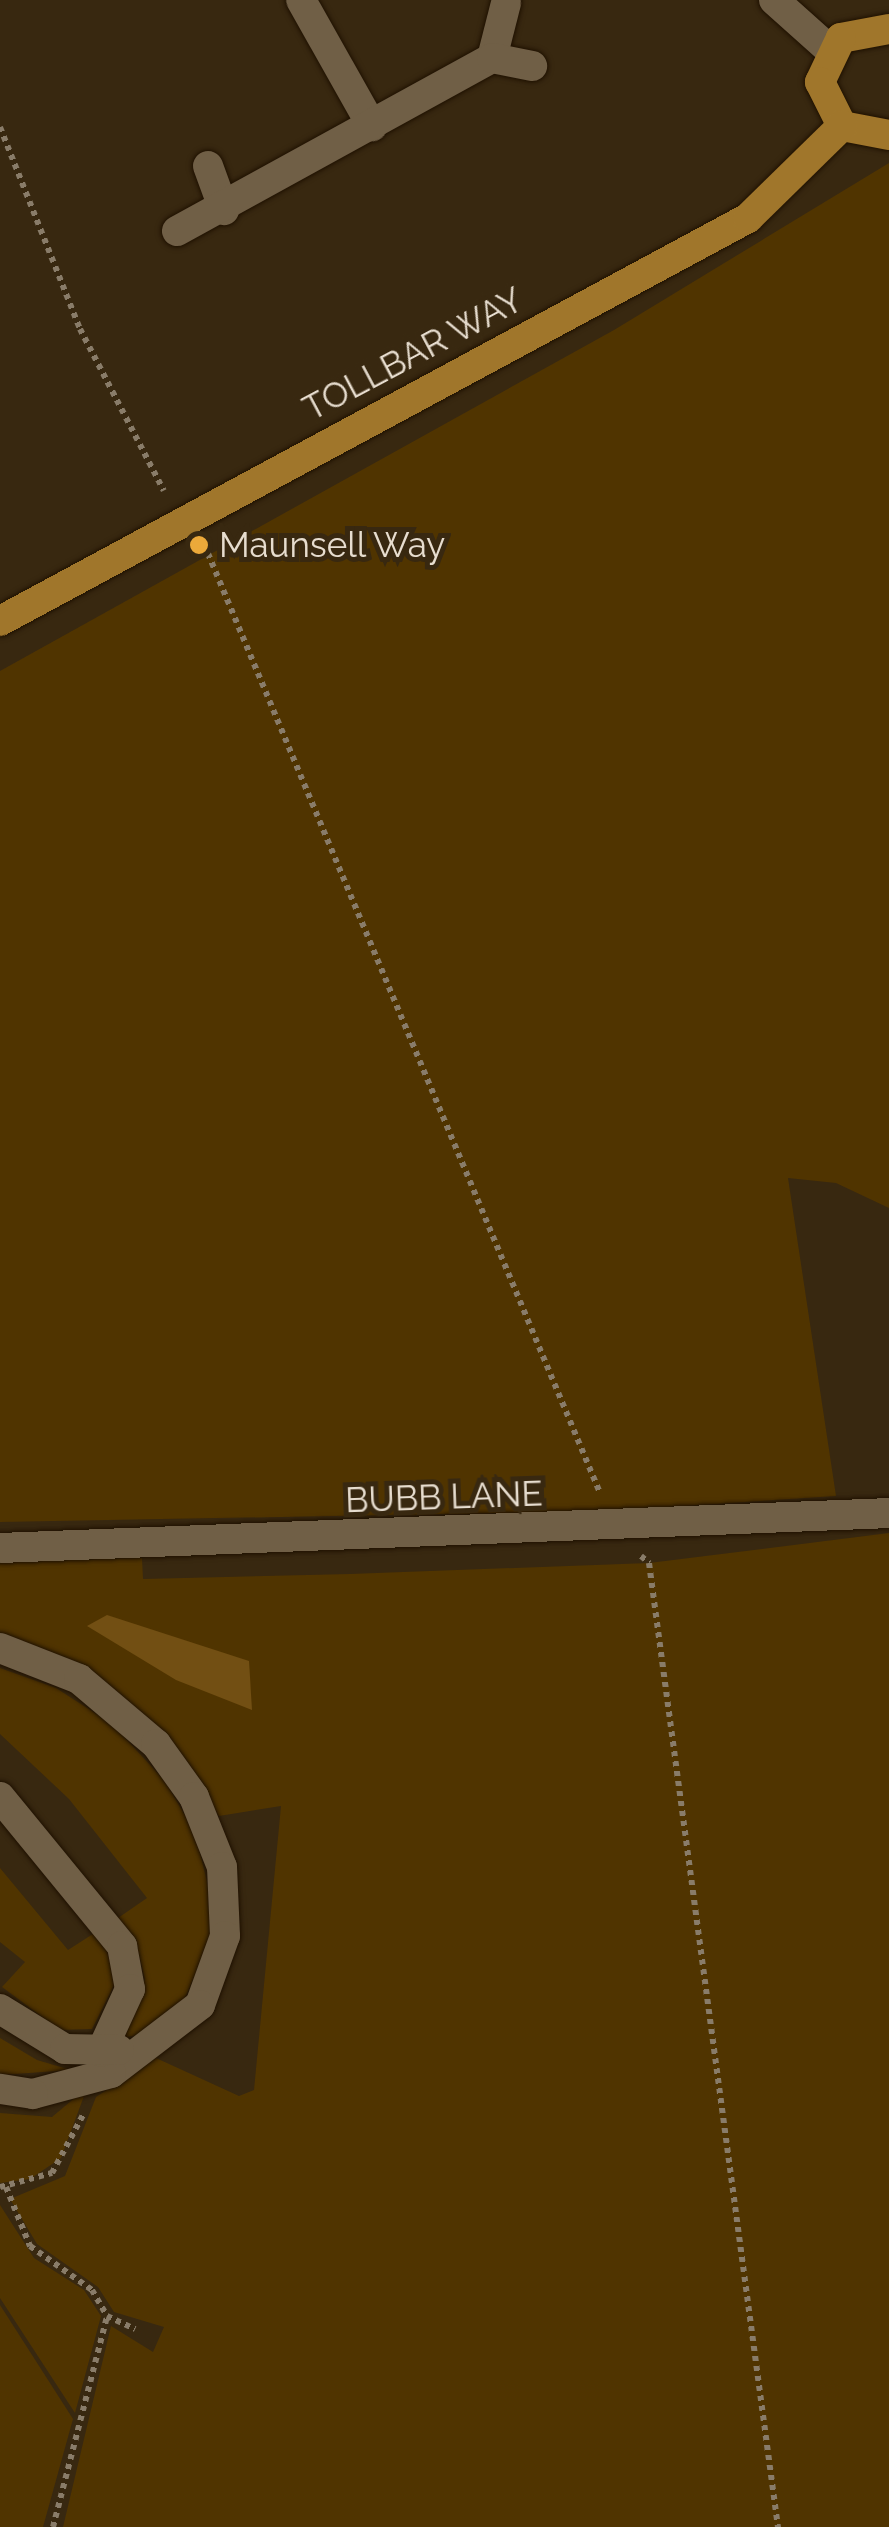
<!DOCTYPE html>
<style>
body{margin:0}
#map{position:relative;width:889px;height:2527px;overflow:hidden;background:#382810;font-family:Raleway,sans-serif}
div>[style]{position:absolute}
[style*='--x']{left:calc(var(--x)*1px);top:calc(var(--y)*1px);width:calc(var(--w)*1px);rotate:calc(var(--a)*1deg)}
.green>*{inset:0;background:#503400}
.water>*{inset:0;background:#724f13}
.path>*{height:6px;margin-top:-3px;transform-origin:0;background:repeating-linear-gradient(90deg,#897c69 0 5px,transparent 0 10px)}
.roads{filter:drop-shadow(0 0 2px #1f1100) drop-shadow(0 0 2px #1f1100)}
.minor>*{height:30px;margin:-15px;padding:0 15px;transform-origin:15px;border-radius:15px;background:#705f46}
.major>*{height:30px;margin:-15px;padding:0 15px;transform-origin:15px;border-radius:15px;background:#a0762b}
.dots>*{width:28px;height:28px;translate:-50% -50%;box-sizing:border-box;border:5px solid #382810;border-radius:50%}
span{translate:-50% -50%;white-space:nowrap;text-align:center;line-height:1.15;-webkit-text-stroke:10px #382810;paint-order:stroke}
.street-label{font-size:35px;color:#e7ddcf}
.poi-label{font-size:35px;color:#e7ddcf}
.left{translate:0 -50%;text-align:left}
</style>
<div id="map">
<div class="green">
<i style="clip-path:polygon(889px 163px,889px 1208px,836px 1183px,788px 1178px,836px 1496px,607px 1511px,0 1522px,0 671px,614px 330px)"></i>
<i style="clip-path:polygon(889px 1533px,889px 2527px,63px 2527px,111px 2326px,153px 2352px,164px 2327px,114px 2312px,98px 2287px,37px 2244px,10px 2199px,65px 2176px,96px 2097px,156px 2058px,239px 2096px,254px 2090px,281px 1806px,219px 1816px,194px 1774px,0 1638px,0 1562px,142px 1558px,143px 1579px,350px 1574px,649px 1563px)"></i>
<i style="clip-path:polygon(0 1668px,56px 1688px,112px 1724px,165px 1781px,195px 1833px,213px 1906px,210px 1941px,183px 2002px,142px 2034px,122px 2038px,145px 1979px,135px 1938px,118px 1918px,147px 1898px,69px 1799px,0 1734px)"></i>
<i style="clip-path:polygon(0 1868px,68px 1950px,96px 1932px,105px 1945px,116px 1981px,92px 2029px,60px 2030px,2px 1987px,25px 1962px,0 1942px)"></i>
<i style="clip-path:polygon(0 2038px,37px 2060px,71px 2070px,0 2075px)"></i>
<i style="clip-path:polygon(77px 2096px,84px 2096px,61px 2158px,30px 2179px,0 2183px,0 2113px,52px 2117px)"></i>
<i style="clip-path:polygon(0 2205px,34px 2258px,84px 2290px,101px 2316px,75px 2413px,0 2298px)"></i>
<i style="clip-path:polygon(0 2305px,73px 2419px,43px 2527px,0 2527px)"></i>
</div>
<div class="water">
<i style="clip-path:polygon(107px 1615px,249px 1661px,252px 1710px,176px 1680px,87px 1626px)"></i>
</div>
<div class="path">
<i style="--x:0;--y:127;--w:217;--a:68.4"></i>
<i style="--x:80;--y:329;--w:182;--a:62.6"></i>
<i style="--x:204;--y:544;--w:1028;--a:67.35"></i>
<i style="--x:641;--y:1556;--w:11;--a:41"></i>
<i style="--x:649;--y:1563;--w:973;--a:82.38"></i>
<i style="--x:0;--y:2187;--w:54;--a:-15.1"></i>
<i style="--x:52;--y:2173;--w:68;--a:-61.9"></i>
<i style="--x:6;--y:2187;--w:64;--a:67.9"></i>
<i style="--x:30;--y:2246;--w:76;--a:35.4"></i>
<i style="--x:92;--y:2290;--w:30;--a:60"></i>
<i style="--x:107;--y:2316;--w:31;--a:25"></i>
<i style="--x:53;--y:2527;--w:218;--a:-75.6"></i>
</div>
<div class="roads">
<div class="minor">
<i style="--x:301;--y:0;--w:145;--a:60.6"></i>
<i style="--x:774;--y:0;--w:75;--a:41.8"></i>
<i style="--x:492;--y:58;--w:57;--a:-75.7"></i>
<i style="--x:208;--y:166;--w:47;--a:70"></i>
<i style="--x:177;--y:231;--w:359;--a:-28.8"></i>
<i style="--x:492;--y:58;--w:41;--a:11.3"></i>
<i style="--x:0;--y:1548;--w:890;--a:-2.25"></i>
<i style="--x:0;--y:1648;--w:85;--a:21.4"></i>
<i style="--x:79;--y:1679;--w:101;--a:40.2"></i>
<i style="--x:156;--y:1744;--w:65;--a:54.4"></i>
<i style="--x:194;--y:1797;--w:75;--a:68.2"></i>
<i style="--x:222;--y:1867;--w:69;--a:87.5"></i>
<i style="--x:225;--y:1936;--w:73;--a:109.9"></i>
<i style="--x:200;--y:2005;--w:112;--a:142.6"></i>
<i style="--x:111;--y:2073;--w:81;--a:164.9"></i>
<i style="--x:33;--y:2094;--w:33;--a:-171"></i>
<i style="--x:0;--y:1797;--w:193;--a:50.7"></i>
<i style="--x:122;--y:1946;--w:44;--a:79.5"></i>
<i style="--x:130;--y:1989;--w:69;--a:114.7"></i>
<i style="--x:0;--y:2009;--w:76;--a:31.6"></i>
<i style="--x:65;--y:2049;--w:54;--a:1.1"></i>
</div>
<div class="major">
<i style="--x:889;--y:29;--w:49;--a:169.4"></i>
<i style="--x:841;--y:38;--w:49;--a:115.5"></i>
<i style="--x:820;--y:82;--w:49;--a:63.4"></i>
<i style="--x:842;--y:126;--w:48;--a:10.8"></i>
<i style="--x:0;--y:621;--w:850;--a:-28.31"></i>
<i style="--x:748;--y:218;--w:132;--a:-44.4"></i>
</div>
</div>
<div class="dots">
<i style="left:199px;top:545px;background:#eca93a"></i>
</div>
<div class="street-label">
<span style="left:413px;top:354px;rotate:-28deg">TOLLBAR WAY</span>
<span style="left:444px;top:1497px;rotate:-2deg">BUBB LANE</span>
</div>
<div class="poi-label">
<span class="left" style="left:219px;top:545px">Maunsell Way</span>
</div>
</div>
